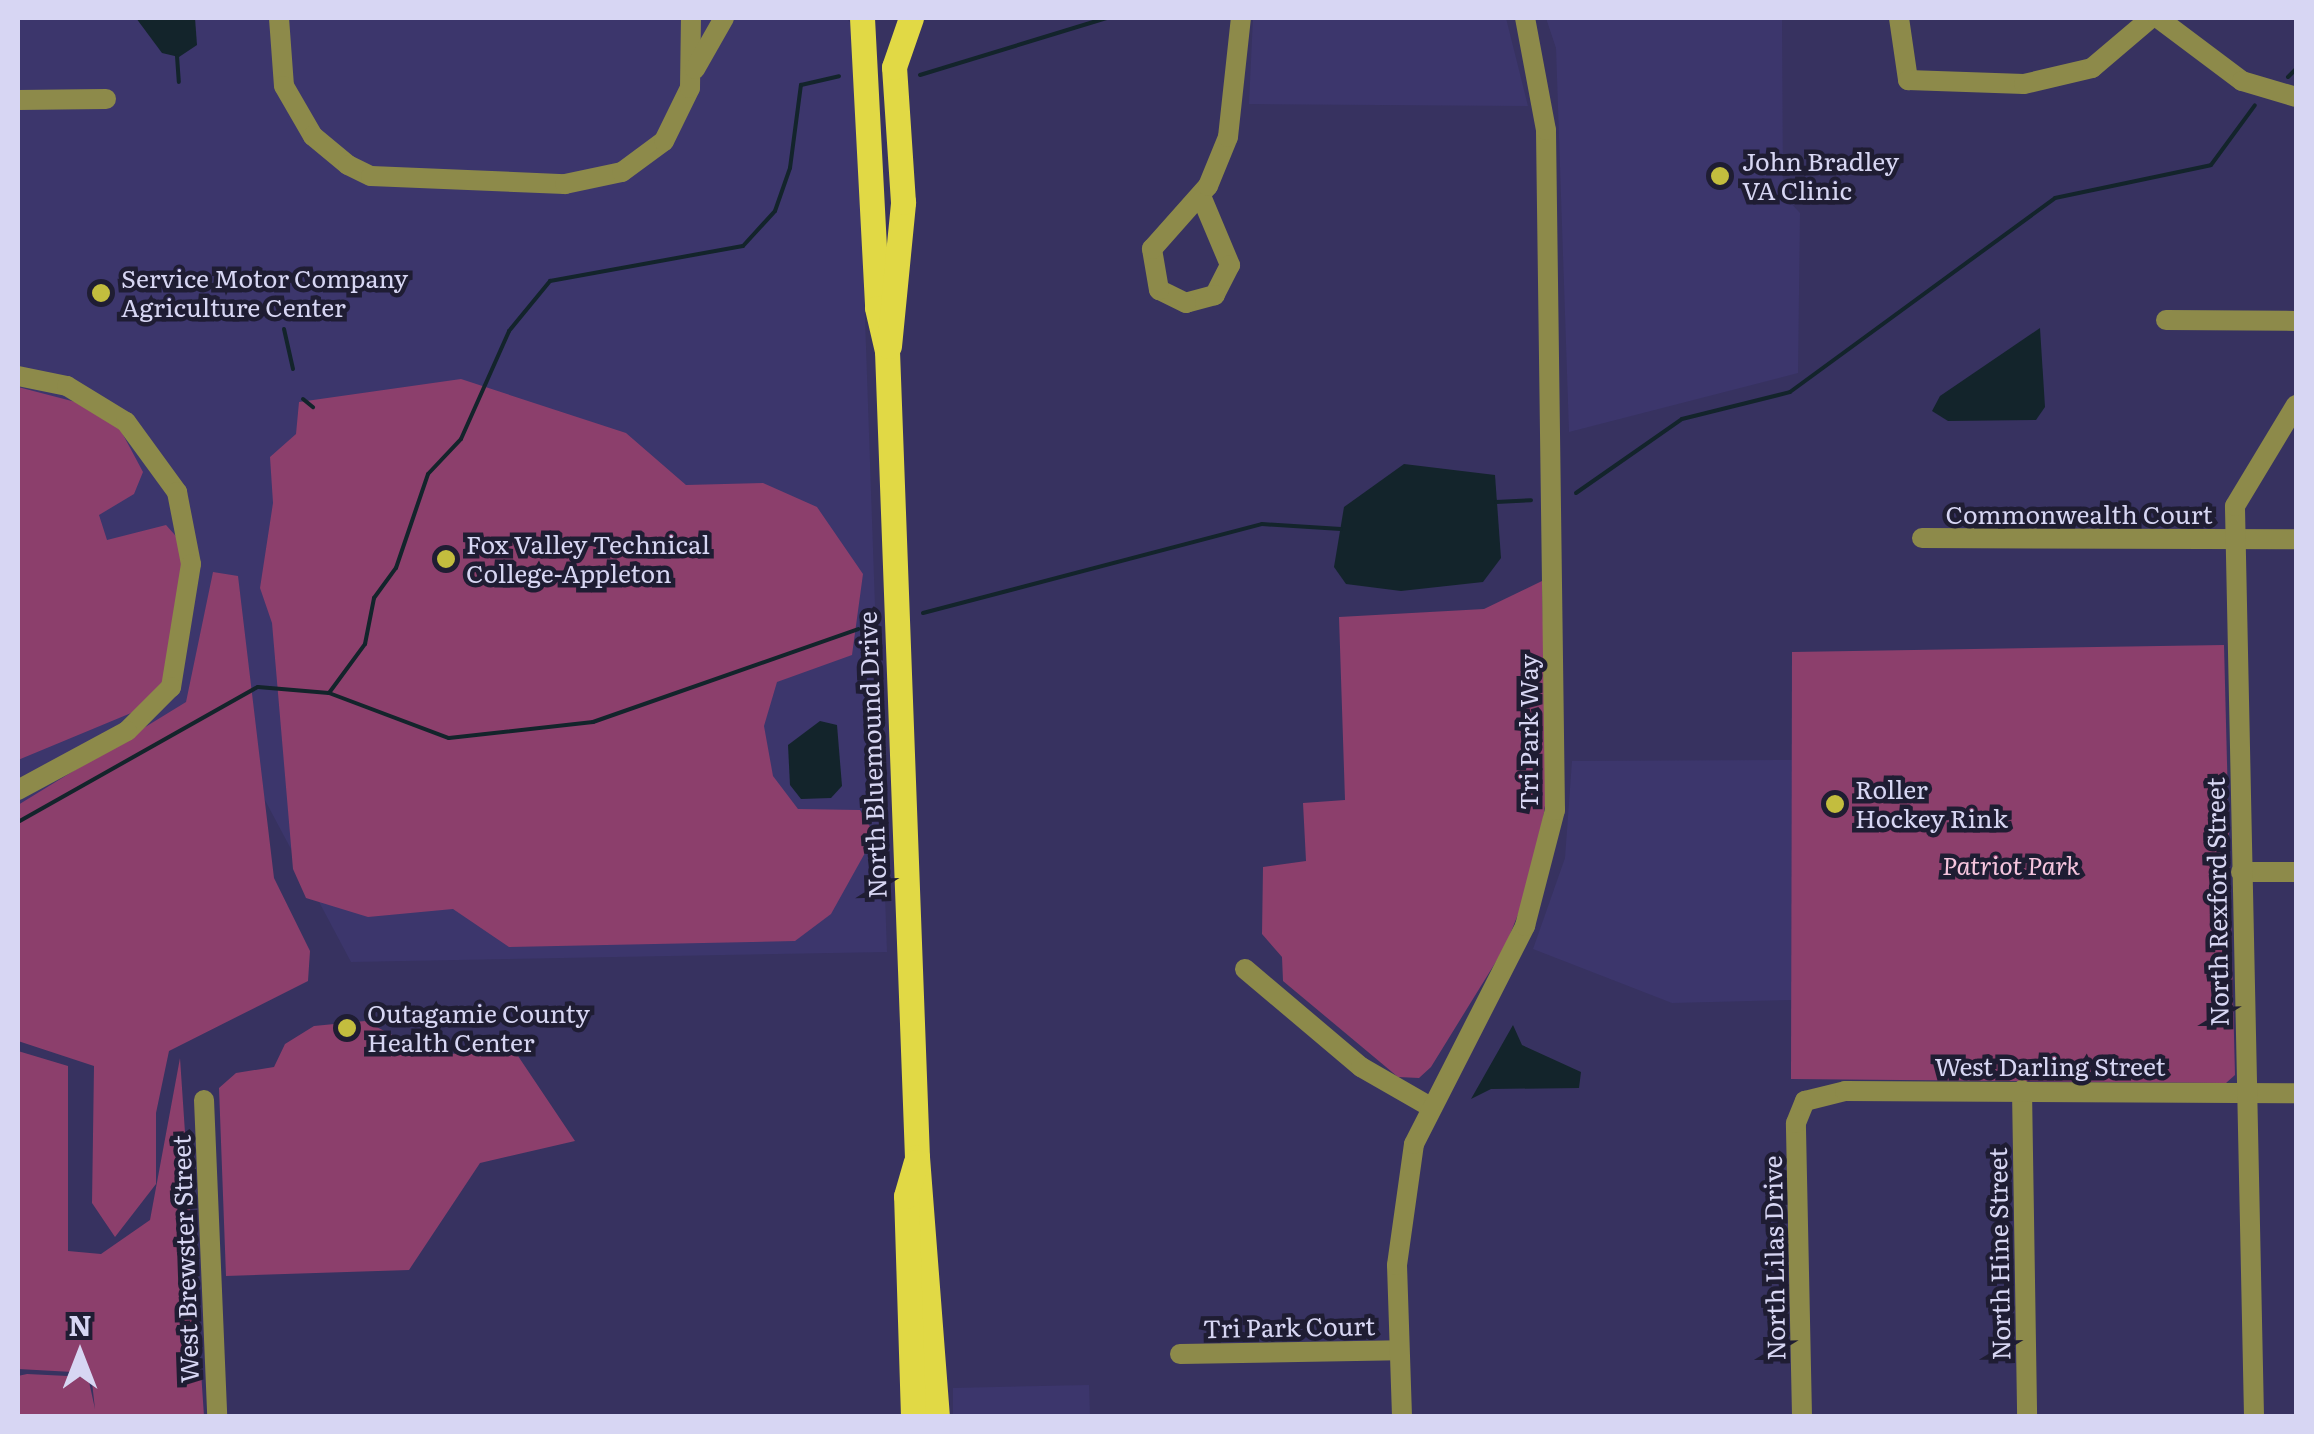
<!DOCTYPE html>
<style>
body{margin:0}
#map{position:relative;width:2314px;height:1434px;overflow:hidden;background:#373260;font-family:Literata,serif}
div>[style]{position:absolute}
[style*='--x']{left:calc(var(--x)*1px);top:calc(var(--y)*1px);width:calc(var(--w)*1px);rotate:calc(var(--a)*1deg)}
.built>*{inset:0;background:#3c366c}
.green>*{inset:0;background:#8c3f6c}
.water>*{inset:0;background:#13242b}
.stream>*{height:4px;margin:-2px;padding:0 2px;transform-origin:2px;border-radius:2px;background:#13242b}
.minor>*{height:20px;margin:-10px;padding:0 10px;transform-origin:10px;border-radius:10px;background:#8d8a4a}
.major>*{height:25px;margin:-12.5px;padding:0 12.5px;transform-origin:12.5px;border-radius:12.5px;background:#e1d945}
.dots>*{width:28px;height:28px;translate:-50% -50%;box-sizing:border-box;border:5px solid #1f1d33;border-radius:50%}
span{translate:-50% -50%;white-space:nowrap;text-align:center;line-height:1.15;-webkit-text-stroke:9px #1f1d33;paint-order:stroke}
.poi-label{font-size:25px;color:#d7d6f3}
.left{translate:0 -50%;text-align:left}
.street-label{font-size:25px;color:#d7d6f3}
.park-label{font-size:25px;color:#f6c5de;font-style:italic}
.frame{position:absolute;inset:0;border:20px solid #d7d6f3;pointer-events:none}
.north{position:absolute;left:30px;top:1304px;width:100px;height:100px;-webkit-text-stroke:8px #1f1d33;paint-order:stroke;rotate:0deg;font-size:28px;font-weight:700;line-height:40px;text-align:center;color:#d7d6f3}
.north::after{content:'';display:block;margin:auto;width:35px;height:45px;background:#d7d6f3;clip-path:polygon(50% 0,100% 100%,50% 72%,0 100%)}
</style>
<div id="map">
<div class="built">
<i style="clip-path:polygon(18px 18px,847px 18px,855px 30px,887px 952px,351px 962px,215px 706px,18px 822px)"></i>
<i style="clip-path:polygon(1253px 18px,1506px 18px,1528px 106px,1249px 104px)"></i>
<i style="clip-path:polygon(1546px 18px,1782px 18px,1783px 195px,1800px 213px,1798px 373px,1569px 432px,1556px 48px)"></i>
<i style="clip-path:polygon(1792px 760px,1791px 1000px,1672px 1003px,1533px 949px,1565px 858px,1572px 761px)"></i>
<i style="clip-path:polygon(1089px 1385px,1090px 1416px,953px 1416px,953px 1388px)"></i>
</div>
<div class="green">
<i style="clip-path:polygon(461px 379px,626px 433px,686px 485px,763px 483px,817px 507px,863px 574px,852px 655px,777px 682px,764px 726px,773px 776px,798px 809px,860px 810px,875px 835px,831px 914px,795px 941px,509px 947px,453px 909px,368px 917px,306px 898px,293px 869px,272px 623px,260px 588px,273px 503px,270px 457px,296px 434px,299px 402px)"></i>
<i style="clip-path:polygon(18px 387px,91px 406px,120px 429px,143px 472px,134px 494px,99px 515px,107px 540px,166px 525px,183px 544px,185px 568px,168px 674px,148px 706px,18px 760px)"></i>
<i style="clip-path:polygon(213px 572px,238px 576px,274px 878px,310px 951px,308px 981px,169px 1051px,156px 1113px,156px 1184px,115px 1237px,92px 1203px,94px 1066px,18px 1041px,18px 805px,186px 702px)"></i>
<i style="clip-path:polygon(1542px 581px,1547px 791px,1536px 869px,1505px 947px,1431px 1067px,1419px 1078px,1398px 1077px,1283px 981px,1282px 957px,1262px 934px,1263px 867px,1306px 861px,1303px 803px,1345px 800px,1339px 617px,1484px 609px)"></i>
<i style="clip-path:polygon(2224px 645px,2235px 1075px,2226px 1083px,1791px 1079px,1792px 652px)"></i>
<i style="clip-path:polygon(365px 1021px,429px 1054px,516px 1053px,575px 1141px,480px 1163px,409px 1270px,226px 1276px,219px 1088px,236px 1073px,274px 1067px,285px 1044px,314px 1026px)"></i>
<i style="clip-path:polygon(18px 1051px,68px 1066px,68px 1251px,101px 1254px,150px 1220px,180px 1058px,204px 1416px,18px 1416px,18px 1376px,27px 1374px,88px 1377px,95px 1409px,91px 1373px,18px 1369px)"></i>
</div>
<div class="water">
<i style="clip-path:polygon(136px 18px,195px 18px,197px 45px,179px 57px,162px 53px)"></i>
<i style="clip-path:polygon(2040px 328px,2045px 407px,2036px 420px,1948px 421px,1932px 411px,1940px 396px)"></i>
<i style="clip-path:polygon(1404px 464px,1495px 475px,1501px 558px,1483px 582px,1401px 591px,1346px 584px,1334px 567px,1344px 507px)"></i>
<i style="clip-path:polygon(820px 721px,837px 725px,842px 786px,831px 798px,801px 799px,790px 785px,788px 745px)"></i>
<i style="clip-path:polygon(1513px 1025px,1522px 1045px,1581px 1072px,1579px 1088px,1491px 1089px,1471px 1099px)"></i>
</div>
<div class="stream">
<i style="--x:177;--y:56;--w:26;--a:86"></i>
<i style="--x:920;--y:75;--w:195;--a:-17"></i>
<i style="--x:2288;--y:77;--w:11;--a:-45"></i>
<i style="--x:284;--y:329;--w:41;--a:77.3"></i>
<i style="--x:303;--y:399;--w:13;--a:39"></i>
<i style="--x:1576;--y:493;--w:129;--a:-34.9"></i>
<i style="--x:1682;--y:419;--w:111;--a:-14"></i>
<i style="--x:1790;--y:392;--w:328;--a:-36.2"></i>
<i style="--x:2055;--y:198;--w:159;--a:-11.9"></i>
<i style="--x:2211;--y:165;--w:74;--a:-53.7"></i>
<i style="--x:1496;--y:502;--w:35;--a:-3"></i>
<i style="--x:923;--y:613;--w:350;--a:-14.7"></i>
<i style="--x:1262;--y:524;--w:79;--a:3.6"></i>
<i style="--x:329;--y:693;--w:61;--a:-53.7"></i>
<i style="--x:365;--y:644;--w:47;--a:-78.9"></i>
<i style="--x:374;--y:598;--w:37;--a:-54"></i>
<i style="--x:396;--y:568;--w:99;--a:-71.2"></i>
<i style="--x:428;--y:474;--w:48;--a:-46.7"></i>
<i style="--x:461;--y:439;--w:118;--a:-66"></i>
<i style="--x:509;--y:331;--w:65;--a:-50.6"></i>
<i style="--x:550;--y:281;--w:196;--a:-10.3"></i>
<i style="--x:743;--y:246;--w:47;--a:-47.6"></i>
<i style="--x:775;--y:211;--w:46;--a:-70.8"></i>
<i style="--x:790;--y:168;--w:84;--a:-82.5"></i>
<i style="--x:801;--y:85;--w:39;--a:-13"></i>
<i style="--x:18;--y:822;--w:275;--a:-29.4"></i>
<i style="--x:258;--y:687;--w:71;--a:4.8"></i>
<i style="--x:329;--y:693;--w:128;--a:20.6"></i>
<i style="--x:449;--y:738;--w:145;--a:-6.3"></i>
<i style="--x:593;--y:722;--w:281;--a:-19.3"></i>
</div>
<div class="minor">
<i style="--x:279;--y:18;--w:68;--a:85.8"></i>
<i style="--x:284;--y:86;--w:58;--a:59.9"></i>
<i style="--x:313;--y:136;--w:45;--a:39.6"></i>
<i style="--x:348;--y:165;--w:25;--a:26"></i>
<i style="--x:371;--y:176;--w:194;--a:2.4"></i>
<i style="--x:565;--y:184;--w:58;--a:-11.9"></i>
<i style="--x:622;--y:172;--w:52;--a:-36.4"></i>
<i style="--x:664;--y:141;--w:59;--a:-63.9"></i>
<i style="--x:690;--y:88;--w:70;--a:-89.2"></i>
<i style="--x:1899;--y:18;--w:63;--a:81.7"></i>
<i style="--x:1908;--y:80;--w:116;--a:2"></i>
<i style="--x:2024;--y:84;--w:70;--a:-13.2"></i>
<i style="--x:2092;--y:68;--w:77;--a:-40.3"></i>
<i style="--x:2158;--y:18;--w:105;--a:36.9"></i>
<i style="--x:2242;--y:81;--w:56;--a:16.5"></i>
<i style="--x:695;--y:69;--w:59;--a:-60.4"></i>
<i style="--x:18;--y:100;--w:88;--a:-0.7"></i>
<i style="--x:1201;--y:196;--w:75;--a:67.2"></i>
<i style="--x:1230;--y:265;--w:34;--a:117"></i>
<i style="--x:1215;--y:295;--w:30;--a:165"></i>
<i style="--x:1186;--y:303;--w:30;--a:-154"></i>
<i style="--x:1159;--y:290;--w:42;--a:-99.7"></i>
<i style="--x:1152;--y:249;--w:84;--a:-48.4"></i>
<i style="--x:1208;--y:186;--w:53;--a:-67.8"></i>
<i style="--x:1228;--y:137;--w:120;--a:-83.8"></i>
<i style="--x:2166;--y:320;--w:130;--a:0.4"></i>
<i style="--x:18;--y:376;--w:50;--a:11.5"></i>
<i style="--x:67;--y:386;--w:69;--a:31.4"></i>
<i style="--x:126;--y:422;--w:87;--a:53.9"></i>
<i style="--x:177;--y:492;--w:73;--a:79"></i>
<i style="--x:191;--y:564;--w:125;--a:99.2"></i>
<i style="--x:171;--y:687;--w:62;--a:135"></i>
<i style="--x:127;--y:731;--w:124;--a:151.6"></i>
<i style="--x:1922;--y:538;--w:374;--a:0.2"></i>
<i style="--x:2241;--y:872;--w:55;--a:0"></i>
<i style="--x:1245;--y:969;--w:152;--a:40.2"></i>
<i style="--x:1361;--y:1067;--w:76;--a:29.9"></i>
<i style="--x:2022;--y:1090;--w:326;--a:89.1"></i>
<i style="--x:204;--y:1100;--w:316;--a:87.6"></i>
<i style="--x:1180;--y:1354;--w:219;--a:-1"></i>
<i style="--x:1402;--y:1416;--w:151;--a:-91.9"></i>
<i style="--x:1397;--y:1265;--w:122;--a:-82"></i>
<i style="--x:1414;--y:1144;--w:245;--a:-63"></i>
<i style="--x:1525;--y:926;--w:120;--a:-75.5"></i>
<i style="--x:1555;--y:810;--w:680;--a:-90.76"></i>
<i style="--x:1546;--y:130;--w:114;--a:-100.6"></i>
<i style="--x:1802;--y:1416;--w:293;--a:-91.2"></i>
<i style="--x:1796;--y:1123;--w:24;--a:-68"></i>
<i style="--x:1805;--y:1101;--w:41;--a:-14"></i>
<i style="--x:1845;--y:1091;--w:451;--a:0.3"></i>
<i style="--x:2254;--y:1416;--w:910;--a:-91.2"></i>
<i style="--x:2235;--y:506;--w:118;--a:-58.9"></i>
</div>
<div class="major">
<i style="--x:862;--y:18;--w:290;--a:87"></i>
<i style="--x:877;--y:308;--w:44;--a:76.9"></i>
<i style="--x:887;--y:351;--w:807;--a:87.87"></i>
<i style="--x:917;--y:1157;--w:260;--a:85.6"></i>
<i style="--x:889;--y:346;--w:145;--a:-84.4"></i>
<i style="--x:903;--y:202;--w:135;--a:-93.8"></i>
<i style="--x:894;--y:67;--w:52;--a:-70.9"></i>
<i style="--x:913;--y:1416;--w:220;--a:-91.8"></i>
<i style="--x:906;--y:1196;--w:35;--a:-74"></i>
</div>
<div class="dots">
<i style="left:1720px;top:176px;background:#c3bd3e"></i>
<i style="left:101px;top:293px;background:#c3bd3e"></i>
<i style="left:446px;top:559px;background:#c3bd3e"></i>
<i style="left:1835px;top:804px;background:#c3bd3e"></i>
<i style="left:347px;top:1028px;background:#c3bd3e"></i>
</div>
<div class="poi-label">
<span class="left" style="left:1742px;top:176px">John Bradley<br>VA Clinic</span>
<span class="left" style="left:121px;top:293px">Service Motor Company<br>Agriculture Center</span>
<span class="left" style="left:466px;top:559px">Fox Valley Technical<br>College-Appleton</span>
<span class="left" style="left:1855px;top:804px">Roller<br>Hockey Rink</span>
<span class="left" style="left:367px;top:1028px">Outagamie County<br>Health Center</span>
</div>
<div class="street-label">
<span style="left:2079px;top:514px">Commonwealth Court</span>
<span style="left:1528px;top:732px;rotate:-90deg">Tri Park Way</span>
<span style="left:872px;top:755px;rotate:-92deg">North Bluemound Drive</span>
<span style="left:2217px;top:902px;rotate:-91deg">North Rexford Street</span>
<span style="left:2050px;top:1066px">West Darling Street</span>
<span style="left:1999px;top:1254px;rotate:-91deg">North Hine Street</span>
<span style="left:1774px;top:1258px;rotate:-91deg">North Lilas Drive</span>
<span style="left:185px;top:1259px;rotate:-92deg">West Brewster Street</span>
<span style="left:1289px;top:1327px;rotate:-1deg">Tri Park Court</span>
</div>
<div class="park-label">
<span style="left:2011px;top:865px">Patriot Park</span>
</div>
<div class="frame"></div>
<div class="north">N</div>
</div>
